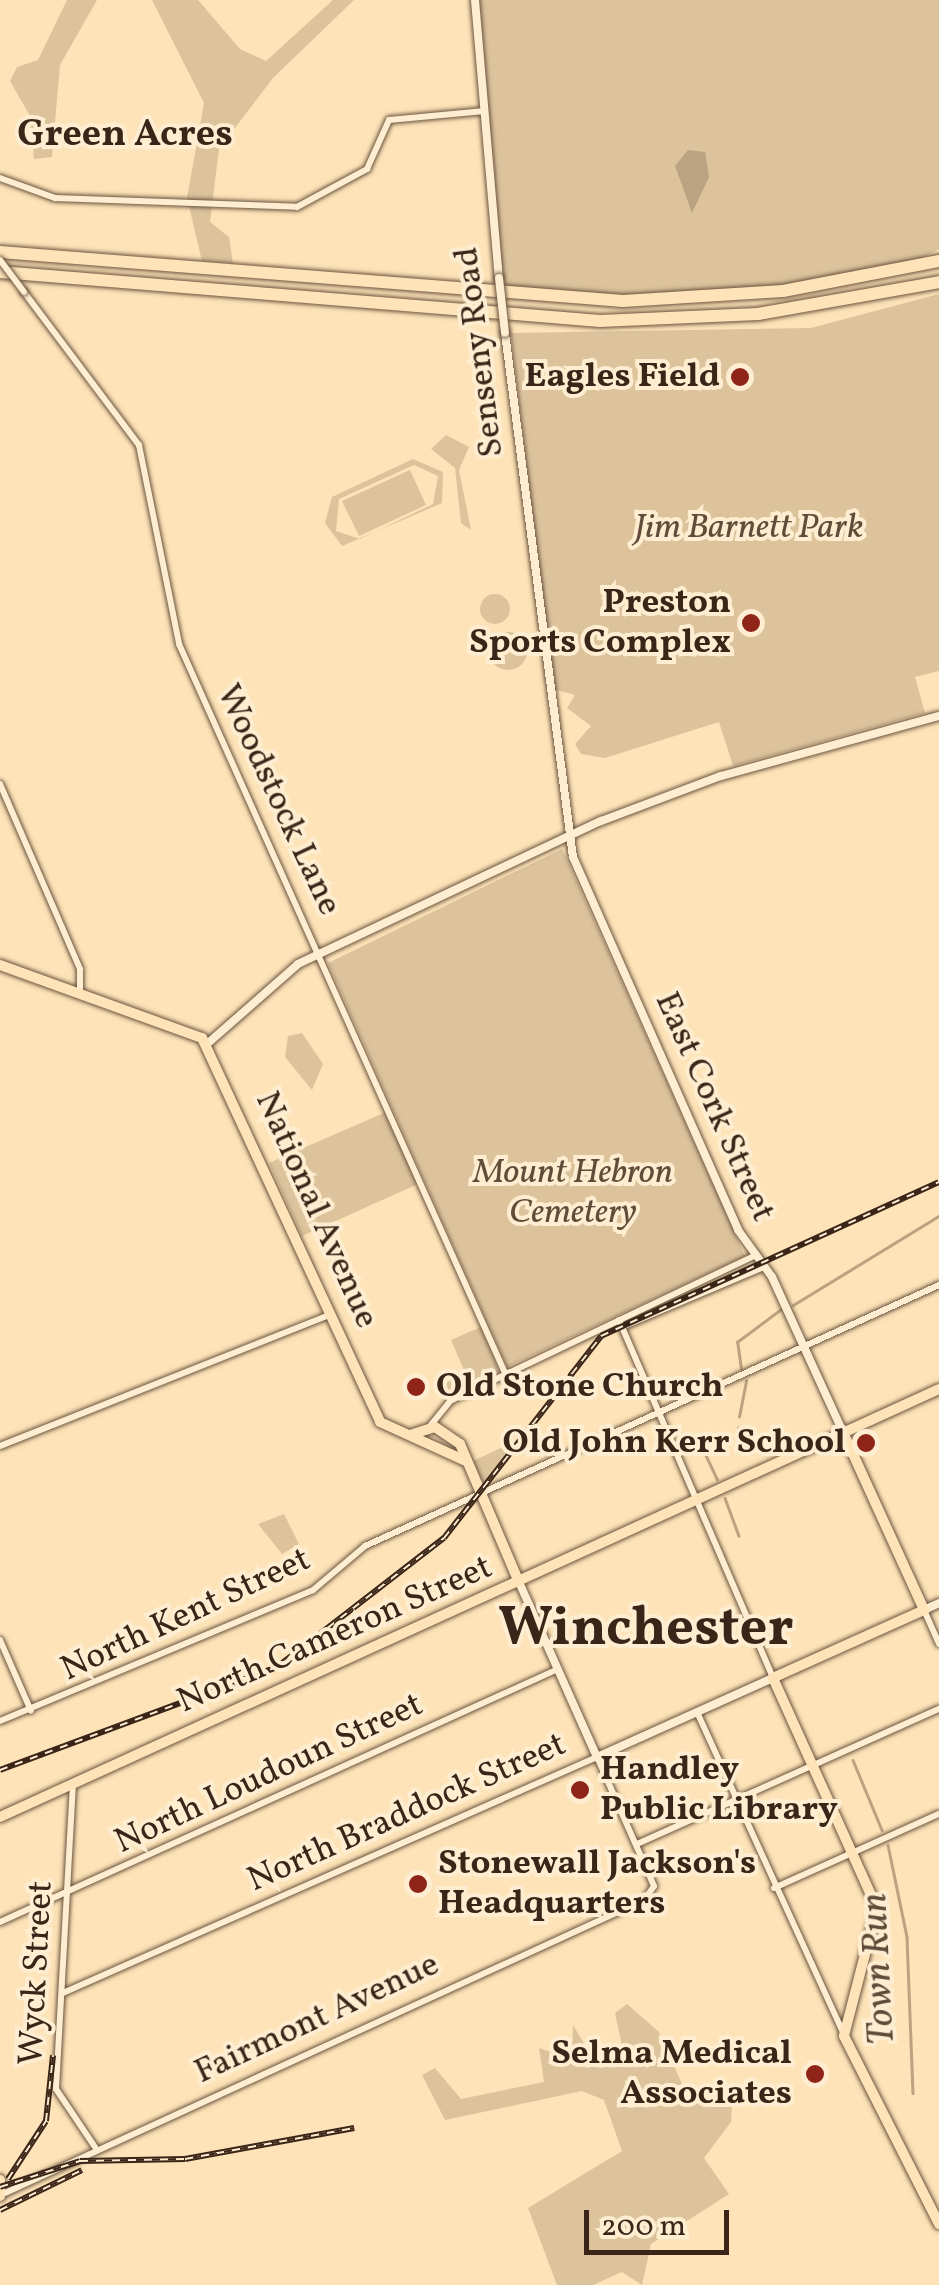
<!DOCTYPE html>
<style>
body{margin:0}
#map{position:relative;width:939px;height:2285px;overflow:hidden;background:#fde3b7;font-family:Vollkorn,serif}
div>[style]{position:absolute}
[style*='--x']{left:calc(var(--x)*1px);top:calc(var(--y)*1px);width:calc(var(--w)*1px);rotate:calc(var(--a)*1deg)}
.green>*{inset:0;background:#dcc39c}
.round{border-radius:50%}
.water>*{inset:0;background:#bba281}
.stream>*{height:2.5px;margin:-1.25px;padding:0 1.25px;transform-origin:1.25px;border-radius:1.25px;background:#bba281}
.roads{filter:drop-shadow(0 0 2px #6b5440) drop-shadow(0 0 2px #6b5440)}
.tertiary>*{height:6px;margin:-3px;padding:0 3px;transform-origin:3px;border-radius:3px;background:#feedd0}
.secondary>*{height:8px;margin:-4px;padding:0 4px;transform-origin:4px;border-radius:4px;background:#feedd0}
.primary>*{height:10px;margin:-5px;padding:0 5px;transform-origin:5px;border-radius:5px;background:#fde3b7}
.motorway>*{height:12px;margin:-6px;padding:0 6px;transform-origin:6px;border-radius:6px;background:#fde3b7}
.rail>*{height:6px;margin-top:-3px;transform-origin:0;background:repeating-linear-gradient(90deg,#feedd0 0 8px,#3a2518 0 16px);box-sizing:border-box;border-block:2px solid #3a2518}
.bridges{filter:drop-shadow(0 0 2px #6b5440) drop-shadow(0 0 2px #6b5440)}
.tertiary-bridge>*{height:6px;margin:-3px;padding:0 3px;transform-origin:3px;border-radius:3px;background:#feedd0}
.secondary-bridge>*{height:8px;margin:-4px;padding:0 4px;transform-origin:4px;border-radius:4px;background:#feedd0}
.dots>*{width:28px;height:28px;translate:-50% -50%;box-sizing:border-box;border:5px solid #feedd0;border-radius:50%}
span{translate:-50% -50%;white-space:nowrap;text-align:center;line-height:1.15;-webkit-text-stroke:8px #feedd0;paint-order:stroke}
.street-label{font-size:35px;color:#3a2518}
.poi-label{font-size:35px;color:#3a2518;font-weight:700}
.right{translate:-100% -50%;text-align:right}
.left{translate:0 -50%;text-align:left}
.park-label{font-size:35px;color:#624c39;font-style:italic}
.neighbourhood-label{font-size:38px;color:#3a2518;font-weight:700}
.water-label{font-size:38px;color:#614a38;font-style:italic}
.town-label{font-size:55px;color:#3a2518;font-weight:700}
.scale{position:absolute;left:584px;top:2210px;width:145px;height:45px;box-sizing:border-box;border:5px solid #3a2518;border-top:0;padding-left:12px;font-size:30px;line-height:35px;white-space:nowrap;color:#3a2518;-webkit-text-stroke:8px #feedd0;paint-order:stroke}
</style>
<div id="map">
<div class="green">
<i style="clip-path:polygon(67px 0,97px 0,60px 65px,52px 157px,34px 159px,30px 116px,10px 81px,17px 67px,38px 60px)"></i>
<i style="clip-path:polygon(152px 0,198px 0,240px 49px,266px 61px,333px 0,354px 0,273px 78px,219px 149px,210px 222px,229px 237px,233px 263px,202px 261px,187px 198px,204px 103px)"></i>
<i style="clip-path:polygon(475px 0,939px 0,939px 249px,897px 271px,816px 286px,616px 301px,501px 294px)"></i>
<i style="clip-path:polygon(939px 294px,939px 671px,915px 677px,925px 713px,733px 766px,719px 722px,605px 758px,581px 754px,575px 744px,591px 726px,567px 708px,575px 695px,553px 689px,511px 333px,811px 328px)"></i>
<i style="clip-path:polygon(446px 435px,469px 447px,459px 470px,471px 530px,461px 523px,455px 468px,431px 449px)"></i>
<i style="clip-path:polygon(evenodd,413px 459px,443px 472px,442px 503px,342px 546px,325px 523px,332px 497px,413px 459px,414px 465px,438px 476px,433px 504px,360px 539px,336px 531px,339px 499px,414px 465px)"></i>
<i style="clip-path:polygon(410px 470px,426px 505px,359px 536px,342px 501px)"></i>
<i class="round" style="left:480px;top:594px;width:30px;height:30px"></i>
<i class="round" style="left:489px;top:632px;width:38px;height:38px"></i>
<i style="clip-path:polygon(562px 849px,745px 1256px,507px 1367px,328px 963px)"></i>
<i style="clip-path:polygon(302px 1033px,323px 1064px,312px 1090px,285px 1057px,288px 1036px)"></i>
<i style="clip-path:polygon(386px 1112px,418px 1184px,302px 1236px,269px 1163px)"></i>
<i style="clip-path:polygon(483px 1326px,499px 1372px,455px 1392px,440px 1388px,464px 1370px,451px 1340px)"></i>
<i style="clip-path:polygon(514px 1442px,497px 1468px,484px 1484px,473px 1461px)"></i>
<i style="clip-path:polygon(284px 1514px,299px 1544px,282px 1554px,258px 1524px)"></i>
<i style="clip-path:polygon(627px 2004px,659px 2032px,686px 2093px,722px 2082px,733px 2089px,731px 2122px,704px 2158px,729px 2194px,651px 2244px,642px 2285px,622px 2272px,593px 2285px,557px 2285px,528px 2208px,622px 2151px,604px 2100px,582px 2091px,445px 2120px,422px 2075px,435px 2068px,461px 2099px,544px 2082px,539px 2048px,572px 2059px,573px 2025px,596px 2064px,625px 2059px,615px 2013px)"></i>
</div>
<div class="water">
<i style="clip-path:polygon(688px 150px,705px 152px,709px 177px,692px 213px,675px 166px)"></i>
</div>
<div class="stream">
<i style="--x:793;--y:1305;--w:171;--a:-31.4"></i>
<i style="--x:741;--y:1369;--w:27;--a:-98"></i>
<i style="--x:737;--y:1342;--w:54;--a:-36.7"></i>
<i style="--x:739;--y:1417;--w:37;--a:-79"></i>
<i style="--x:738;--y:1432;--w:4;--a:-90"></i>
<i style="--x:705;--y:1453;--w:29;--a:65"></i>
<i style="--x:725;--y:1498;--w:40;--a:69.8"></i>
<i style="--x:853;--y:1760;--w:76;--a:67.5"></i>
<i style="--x:888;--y:1845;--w:94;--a:78.3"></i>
<i style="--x:907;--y:1937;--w:156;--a:87.8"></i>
</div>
<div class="roads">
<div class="tertiary">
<i style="--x:0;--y:178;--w:59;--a:20"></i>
<i style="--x:55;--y:198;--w:242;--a:2.1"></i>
<i style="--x:297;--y:207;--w:80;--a:-28.5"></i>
<i style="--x:367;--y:169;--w:54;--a:-65.8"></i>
<i style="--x:389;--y:120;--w:96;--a:-5.4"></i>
<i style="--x:24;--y:292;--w:191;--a:53.1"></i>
<i style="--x:139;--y:445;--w:203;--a:78.6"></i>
<i style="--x:179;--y:644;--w:801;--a:65.9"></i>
<i style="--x:0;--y:784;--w:202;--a:66.6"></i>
<i style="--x:80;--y:969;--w:23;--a:90"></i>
<i style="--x:619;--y:1320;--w:390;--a:66.7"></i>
<i style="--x:622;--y:1327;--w:154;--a:-22.9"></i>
<i style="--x:430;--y:1426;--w:32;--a:-51"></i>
<i style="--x:450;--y:1401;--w:337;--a:-25.5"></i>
<i style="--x:0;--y:1446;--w:356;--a:-21.7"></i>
<i style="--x:924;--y:1610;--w:37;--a:66"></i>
<i style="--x:0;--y:1640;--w:77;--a:66.4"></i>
<i style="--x:697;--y:1712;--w:354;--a:65.5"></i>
<i style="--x:0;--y:1721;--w:339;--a:-22.7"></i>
<i style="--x:313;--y:1590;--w:68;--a:-40.2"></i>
<i style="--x:365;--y:1546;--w:631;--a:-24.45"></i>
<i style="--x:73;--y:1784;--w:305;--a:93.2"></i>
<i style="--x:56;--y:2089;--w:73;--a:56.1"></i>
<i style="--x:637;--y:1844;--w:331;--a:-24.1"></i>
<i style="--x:774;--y:1888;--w:181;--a:-24.2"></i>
<i style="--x:0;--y:1922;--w:613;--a:-24.39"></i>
<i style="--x:5;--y:2193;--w:703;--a:-24.63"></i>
<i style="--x:644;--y:1900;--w:17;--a:-54"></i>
<i style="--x:654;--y:1886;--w:141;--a:-113.8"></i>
<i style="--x:597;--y:1757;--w:584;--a:156.16"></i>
</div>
<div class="secondary">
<i style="--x:475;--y:0;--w:279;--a:85.1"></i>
<i style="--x:505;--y:333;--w:528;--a:82.61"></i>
<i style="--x:573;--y:857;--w:408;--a:66.1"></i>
<i style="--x:738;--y:1230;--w:58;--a:54.1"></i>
<i style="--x:772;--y:1277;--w:170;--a:65.4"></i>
<i style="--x:207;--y:1044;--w:121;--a:-41.3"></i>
<i style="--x:298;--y:964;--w:335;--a:-25.3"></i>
<i style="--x:601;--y:821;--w:128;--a:-20.6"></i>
<i style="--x:721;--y:776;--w:226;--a:-15.4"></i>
<i style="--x:519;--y:1582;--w:192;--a:66"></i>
<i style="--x:597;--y:1757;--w:193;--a:-24.2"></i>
<i style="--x:924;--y:1610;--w:17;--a:-25"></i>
</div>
<div class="primary">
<i style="--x:0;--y:965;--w:215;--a:19.9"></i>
<i style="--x:202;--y:1038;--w:423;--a:65.1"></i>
<i style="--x:380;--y:1422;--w:94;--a:24.4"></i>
<i style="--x:843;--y:1432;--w:196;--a:65.5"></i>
<i style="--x:924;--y:1610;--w:166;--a:155.8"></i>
<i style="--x:773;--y:1678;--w:252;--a:65.7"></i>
<i style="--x:877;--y:1908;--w:132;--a:104.5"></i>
<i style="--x:844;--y:2036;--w:211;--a:63.2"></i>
<i style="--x:410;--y:1435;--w:26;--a:-18"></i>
<i style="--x:435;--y:1427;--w:30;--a:34"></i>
<i style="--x:460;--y:1444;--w:150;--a:66.9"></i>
<i style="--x:0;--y:1817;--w:1032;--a:-24.5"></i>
<i style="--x:0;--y:2180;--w:16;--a:90"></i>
</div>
<div class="motorway">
<i style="--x:0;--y:252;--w:625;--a:4.5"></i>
<i style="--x:623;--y:301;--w:160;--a:-3.6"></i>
<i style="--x:783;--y:291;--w:159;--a:-10.9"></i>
<i style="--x:0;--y:272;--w:602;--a:4.67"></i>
<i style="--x:600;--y:321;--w:158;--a:-2.5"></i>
<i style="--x:758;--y:314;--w:184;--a:-10"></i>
</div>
</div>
<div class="rail">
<i style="--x:0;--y:1770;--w:296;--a:-20.4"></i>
<i style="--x:277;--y:1667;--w:211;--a:-37.7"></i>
<i style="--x:444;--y:1538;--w:256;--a:-52.1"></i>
<i style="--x:601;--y:1336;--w:371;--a:-24.5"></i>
<i style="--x:8;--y:2179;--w:69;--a:-56.8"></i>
<i style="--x:46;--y:2121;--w:66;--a:-83.9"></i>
<i style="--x:0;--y:2187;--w:84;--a:-18"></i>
<i style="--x:80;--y:2161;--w:105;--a:-1.1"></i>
<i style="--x:185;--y:2159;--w:172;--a:-10.4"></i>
<i style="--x:0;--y:2210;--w:91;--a:-26"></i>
</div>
<div class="bridges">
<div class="tertiary-bridge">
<i style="--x:0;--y:260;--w:40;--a:53"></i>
</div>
<div class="secondary-bridge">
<i style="--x:499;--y:278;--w:55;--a:83.8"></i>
</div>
</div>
<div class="dots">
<i style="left:740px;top:377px;background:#8f2418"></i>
<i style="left:751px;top:623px;background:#8f2418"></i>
<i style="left:416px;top:1387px;background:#8f2418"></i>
<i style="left:866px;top:1443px;background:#8f2418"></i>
<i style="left:580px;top:1790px;background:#8f2418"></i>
<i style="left:418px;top:1884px;background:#8f2418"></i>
<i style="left:815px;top:2074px;background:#8f2418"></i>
</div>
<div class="street-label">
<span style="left:480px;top:352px;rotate:-97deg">Senseny Road</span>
<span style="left:278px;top:800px;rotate:65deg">Woodstock Lane</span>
<span style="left:714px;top:1107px;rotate:66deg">East Cork Street</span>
<span style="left:316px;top:1210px;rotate:66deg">National Avenue</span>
<span style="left:186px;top:1615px;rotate:-25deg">North Kent Street</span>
<span style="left:335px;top:1635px;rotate:-24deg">North Cameron Street</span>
<span style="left:269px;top:1774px;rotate:-25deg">North Loudoun Street</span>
<span style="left:407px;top:1813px;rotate:-24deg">North Braddock Street</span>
<span style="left:37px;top:1973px;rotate:-87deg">Wyck Street</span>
<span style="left:317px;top:2019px;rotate:-25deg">Fairmont Avenue</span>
</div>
<div class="poi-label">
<span class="right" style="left:720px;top:377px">Eagles Field</span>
<span class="right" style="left:731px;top:623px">Preston<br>Sports Complex</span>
<span class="left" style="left:436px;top:1387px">Old Stone Church</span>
<span class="right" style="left:846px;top:1443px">Old John Kerr School</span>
<span class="left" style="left:600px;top:1790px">Handley<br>Public Library</span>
<span class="left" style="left:438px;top:1884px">Stonewall Jackson's<br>Headquarters</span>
<span class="right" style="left:792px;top:2074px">Selma Medical<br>Associates</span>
</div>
<div class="park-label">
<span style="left:749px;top:528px">Jim Barnett Park</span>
<span style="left:573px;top:1193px">Mount Hebron<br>Cemetery</span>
</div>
<div class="neighbourhood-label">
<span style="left:125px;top:136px">Green Acres</span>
</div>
<div class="water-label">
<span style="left:880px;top:1969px;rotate:-93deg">Town Run</span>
</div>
<div class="town-label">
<span style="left:646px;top:1631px">Winchester</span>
</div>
<div class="scale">200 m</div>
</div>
